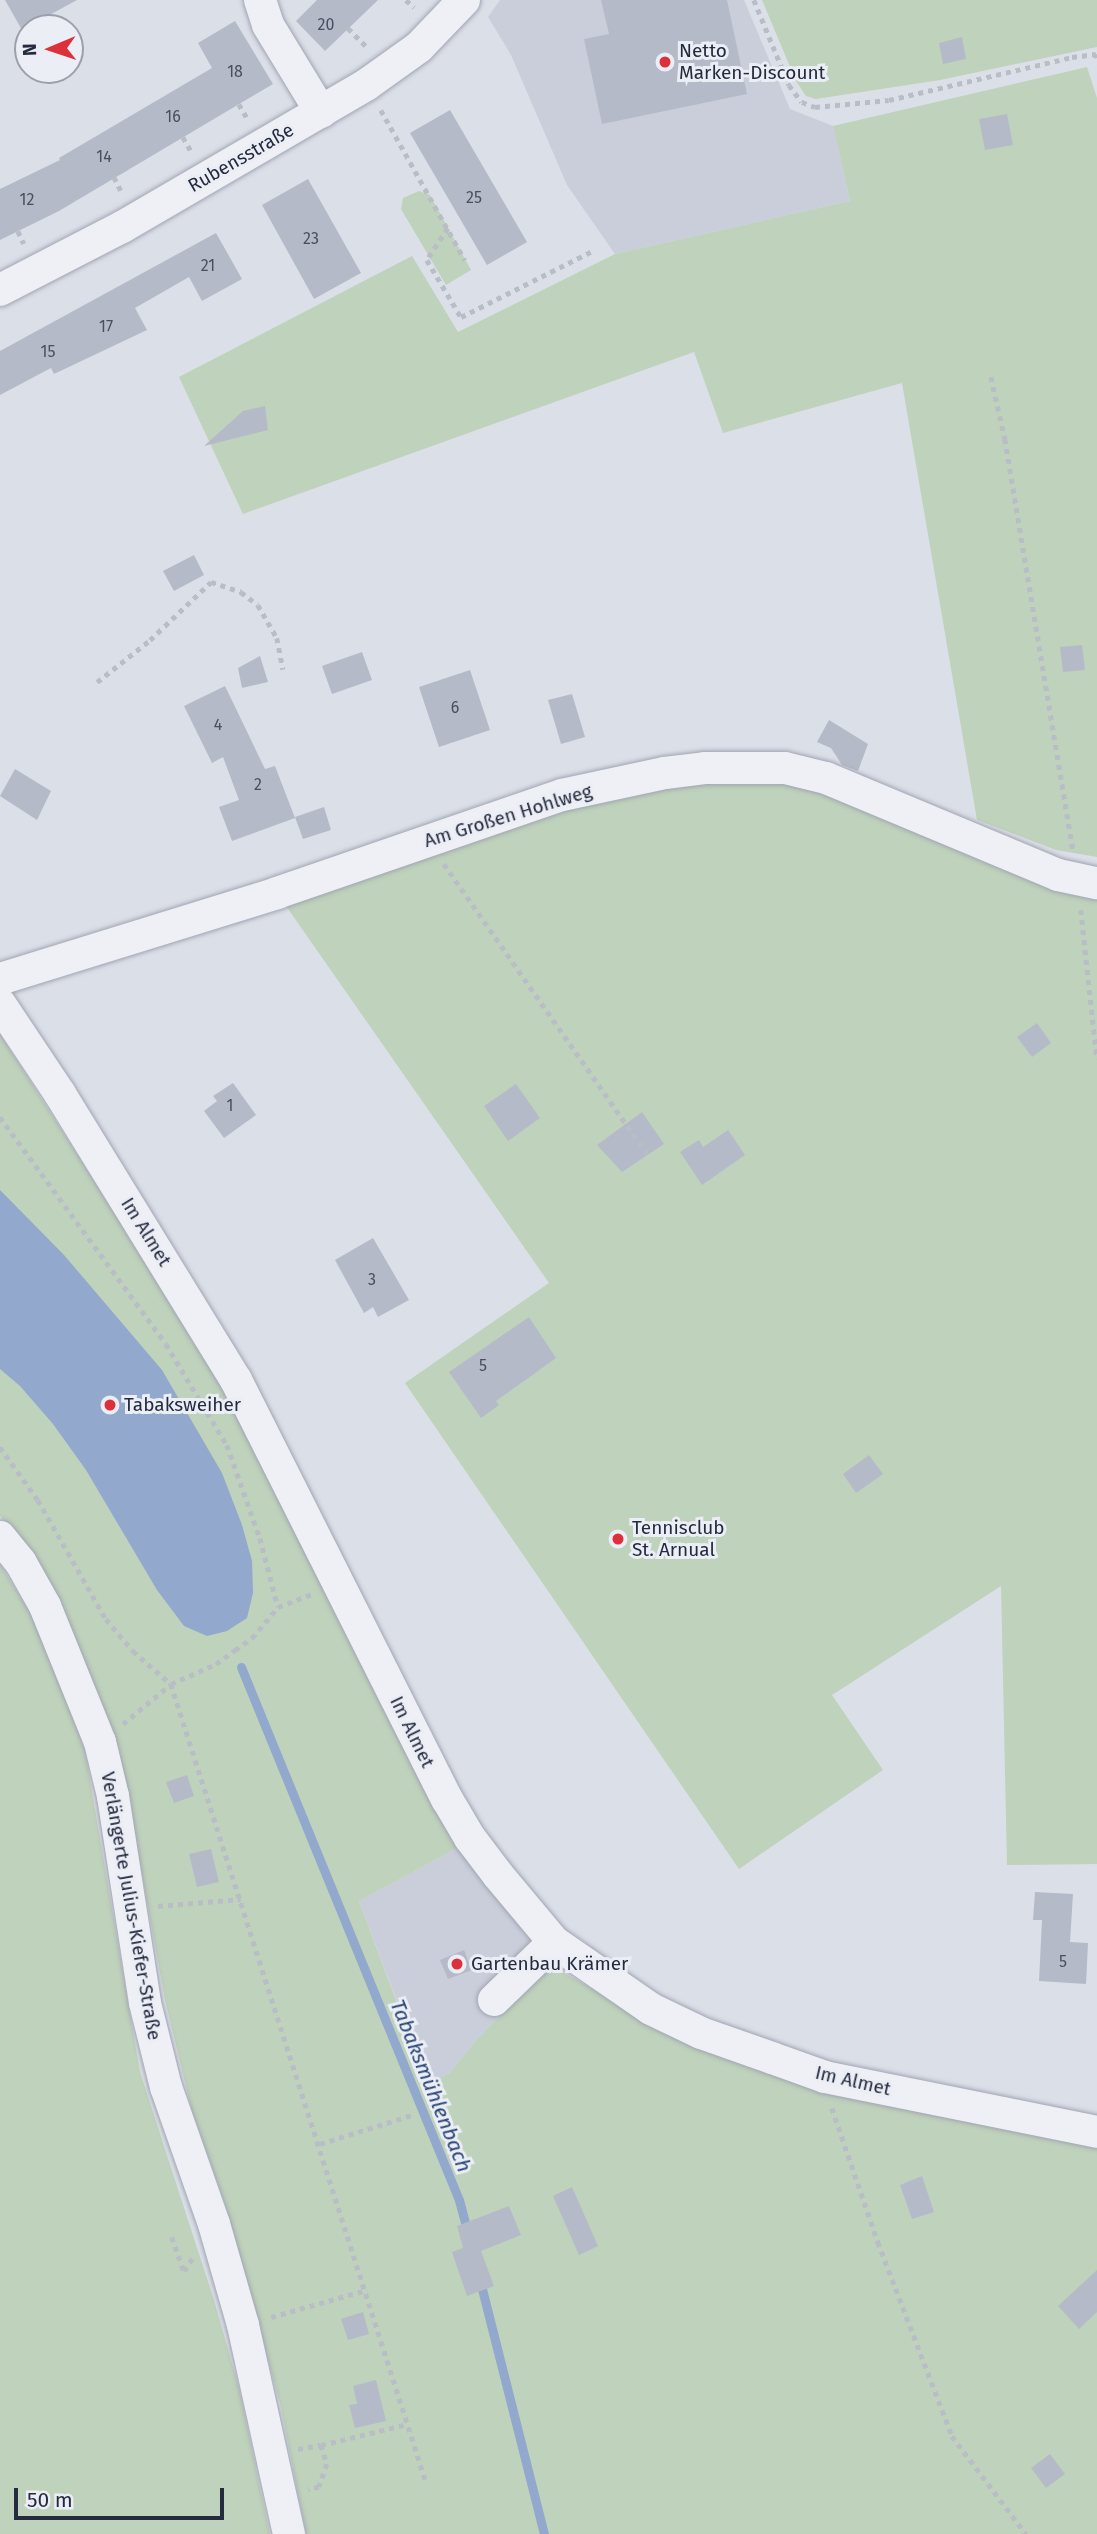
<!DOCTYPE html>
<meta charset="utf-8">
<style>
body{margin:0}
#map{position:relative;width:1097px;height:2534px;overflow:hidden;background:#dbdfe8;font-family:"Fira Sans",sans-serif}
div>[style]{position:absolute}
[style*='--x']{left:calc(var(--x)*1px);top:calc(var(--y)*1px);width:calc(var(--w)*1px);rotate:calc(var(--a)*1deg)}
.built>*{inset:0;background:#c9ceda}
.green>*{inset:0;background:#bfd2bb}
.water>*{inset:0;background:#92a8cc}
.stream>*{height:9px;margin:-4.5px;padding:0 4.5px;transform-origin:4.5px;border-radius:4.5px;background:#92a8cc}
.building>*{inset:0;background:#b5bac8}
.path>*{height:4.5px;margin-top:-2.25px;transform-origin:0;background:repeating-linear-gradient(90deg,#b9bdc6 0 5px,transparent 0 10px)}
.roads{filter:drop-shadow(0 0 2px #a0a5b2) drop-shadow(0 0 2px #a0a5b2)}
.minor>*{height:32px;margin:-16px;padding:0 16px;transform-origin:16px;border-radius:16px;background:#eef0f5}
.dots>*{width:19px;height:19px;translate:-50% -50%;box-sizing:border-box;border:4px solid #ebeef5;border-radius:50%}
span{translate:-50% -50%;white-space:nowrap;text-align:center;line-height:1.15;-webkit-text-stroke:6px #ebeef5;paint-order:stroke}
.number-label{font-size:16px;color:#484f61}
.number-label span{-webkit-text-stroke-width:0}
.poi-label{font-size:19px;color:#242b3f}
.left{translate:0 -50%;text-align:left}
.street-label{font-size:19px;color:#242b3f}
.water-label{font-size:21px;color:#2a4577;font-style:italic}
.north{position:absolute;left:14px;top:14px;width:70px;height:70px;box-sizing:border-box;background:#ebeef5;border:2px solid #9ba0ac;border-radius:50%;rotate:268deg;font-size:19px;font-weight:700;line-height:28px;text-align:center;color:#242b3f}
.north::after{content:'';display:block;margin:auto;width:24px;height:32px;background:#dc313a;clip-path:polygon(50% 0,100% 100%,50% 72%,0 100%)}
.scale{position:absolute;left:14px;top:2488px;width:210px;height:32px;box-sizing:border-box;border:4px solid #242b3f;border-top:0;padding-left:9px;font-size:21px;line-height:24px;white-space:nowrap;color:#242b3f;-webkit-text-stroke:5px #ebeef5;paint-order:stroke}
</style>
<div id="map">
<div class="built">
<i style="clip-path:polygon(500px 0,744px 0,790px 109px,833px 126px,850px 201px,615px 254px,567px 185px,511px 55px,488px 17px)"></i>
<i style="clip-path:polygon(459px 1847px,535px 1941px,550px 1965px,478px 2038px,449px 2074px,428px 2083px,359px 1901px)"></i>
</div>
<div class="green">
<i style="clip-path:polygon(762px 0,1097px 0,1097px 47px,940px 80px,816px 99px,806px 96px,796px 81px)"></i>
<i style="clip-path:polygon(1087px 67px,1097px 98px,1097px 857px,1056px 850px,977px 820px,902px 383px,723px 433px,694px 352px,243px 514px,179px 377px,412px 256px,458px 332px,615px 254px,850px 201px,833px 126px)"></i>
<i style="clip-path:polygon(419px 191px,430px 195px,471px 270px,446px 285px,401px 209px,403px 198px)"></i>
<i style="clip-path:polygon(746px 767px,1097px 881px,1097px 1864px,1007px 1865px,1001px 1586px,832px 1695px,883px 1770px,739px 1869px,405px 1383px,549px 1283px,277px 893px,433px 839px)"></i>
<i style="clip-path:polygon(0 1034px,221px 1379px,459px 1847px,359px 1901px,427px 2083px,449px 2074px,478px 2038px,550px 1965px,676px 2036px,1097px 2146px,1097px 2534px,306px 2534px,280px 2403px,226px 2207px,192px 2111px,165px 2000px,119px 1748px,79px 1649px,31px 1555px,0 1516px)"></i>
<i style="clip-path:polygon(0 1564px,31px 1614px,65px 1694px,85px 1751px,140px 2072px,214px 2300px,239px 2388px,270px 2534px,0 2534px)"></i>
</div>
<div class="water">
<i style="clip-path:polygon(0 1190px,64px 1255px,162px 1370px,222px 1473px,242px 1525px,252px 1561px,253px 1593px,247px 1618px,227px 1631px,207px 1636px,184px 1626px,157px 1590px,86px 1470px,53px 1424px,20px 1386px,0 1369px)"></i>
</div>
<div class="stream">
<i style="--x:241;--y:1667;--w:576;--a:67.76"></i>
<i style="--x:459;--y:2200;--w:35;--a:75"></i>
<i style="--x:480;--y:2281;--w:261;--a:75.8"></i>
</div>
<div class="building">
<i style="clip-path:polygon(5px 0,77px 0,22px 30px)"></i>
<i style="clip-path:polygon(317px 0,378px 0,325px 51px,296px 21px)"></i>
<i style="clip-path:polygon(601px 0,727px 0,747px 94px,602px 124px,584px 39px,609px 34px)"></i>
<i style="clip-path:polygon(235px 21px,273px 84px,59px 211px,0 240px,0 189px,60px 160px,59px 158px,212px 68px,198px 43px)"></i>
<i style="clip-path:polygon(962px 37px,966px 59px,943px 64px,939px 43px)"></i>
<i style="clip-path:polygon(450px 110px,527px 242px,487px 265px,410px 133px)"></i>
<i style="clip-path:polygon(1007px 114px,1013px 145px,985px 150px,979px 119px)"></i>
<i style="clip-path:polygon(308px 179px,361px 273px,314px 299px,262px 205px)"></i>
<i style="clip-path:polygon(216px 233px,242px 279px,202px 301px,189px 277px,135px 308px,147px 330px,54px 374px,51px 368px,0 395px,0 351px)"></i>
<i style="clip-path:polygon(265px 406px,268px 430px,204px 446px,243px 411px)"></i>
<i style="clip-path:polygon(194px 555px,204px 575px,174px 591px,163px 571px)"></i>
<i style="clip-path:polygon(1082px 645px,1085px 670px,1063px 672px,1060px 647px)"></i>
<i style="clip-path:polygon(362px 652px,372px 680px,332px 694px,322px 666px)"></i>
<i style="clip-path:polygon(260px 656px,268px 682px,242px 688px,238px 668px)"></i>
<i style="clip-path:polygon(470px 670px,490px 730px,439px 747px,419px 687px)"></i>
<i style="clip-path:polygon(225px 686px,265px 769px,275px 766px,295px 818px,232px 841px,219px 807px,239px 800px,223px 757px,212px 763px,184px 706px)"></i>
<i style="clip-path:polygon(572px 694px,585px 737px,561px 744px,548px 700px)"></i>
<i style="clip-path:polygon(829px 720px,868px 744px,858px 771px,842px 765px,831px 748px,817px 742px)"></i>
<i style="clip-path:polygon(15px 769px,51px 791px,37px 820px,0 796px)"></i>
<i style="clip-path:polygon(324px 807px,331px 830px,303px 839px,295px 817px)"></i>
<i style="clip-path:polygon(1037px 1023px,1051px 1043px,1032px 1057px,1017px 1037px)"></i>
<i style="clip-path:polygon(233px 1083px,256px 1115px,224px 1138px,204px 1111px,217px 1101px,213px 1096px)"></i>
<i style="clip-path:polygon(516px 1084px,540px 1118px,508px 1141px,484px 1106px)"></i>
<i style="clip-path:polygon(642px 1112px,664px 1144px,622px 1172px,597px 1145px)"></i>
<i style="clip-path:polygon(728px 1130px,745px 1155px,702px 1185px,680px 1152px,699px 1140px,703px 1147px)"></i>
<i style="clip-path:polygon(373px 1238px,409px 1300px,378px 1317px,373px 1307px,364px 1313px,335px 1260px)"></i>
<i style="clip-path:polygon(529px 1317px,556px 1358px,496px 1401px,499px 1405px,481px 1418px,449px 1372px)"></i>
<i style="clip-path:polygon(869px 1455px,883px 1474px,856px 1493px,843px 1474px)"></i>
<i style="clip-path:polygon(187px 1775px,194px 1796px,174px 1803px,166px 1782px)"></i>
<i style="clip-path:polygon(211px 1849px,219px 1882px,197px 1887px,189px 1854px)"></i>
<i style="clip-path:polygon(1035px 1892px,1073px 1894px,1070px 1942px,1088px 1943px,1086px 1984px,1039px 1981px,1042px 1920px,1033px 1920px)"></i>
<i style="clip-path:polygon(464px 1950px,472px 1970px,448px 1979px,440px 1960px)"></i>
<i style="clip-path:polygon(922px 2176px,934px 2212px,912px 2219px,900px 2185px)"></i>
<i style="clip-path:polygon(572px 2187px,598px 2246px,579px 2255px,553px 2196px)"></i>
<i style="clip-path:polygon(509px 2206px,521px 2235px,481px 2251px,494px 2286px,467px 2296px,452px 2252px,463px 2248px,457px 2226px)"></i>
<i style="clip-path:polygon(1097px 2270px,1097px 2312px,1079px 2329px,1058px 2306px)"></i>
<i style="clip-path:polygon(363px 2312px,369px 2334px,348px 2340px,341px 2319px)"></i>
<i style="clip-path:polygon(376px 2380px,386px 2421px,355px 2428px,349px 2405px,357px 2404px,353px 2386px)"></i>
<i style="clip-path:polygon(1050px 2454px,1065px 2474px,1046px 2488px,1031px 2468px)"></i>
</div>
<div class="path">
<i style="--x:406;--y:0;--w:11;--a:41"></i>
<i style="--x:754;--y:0;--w:92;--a:67.6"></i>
<i style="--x:789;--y:85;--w:21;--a:53"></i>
<i style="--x:802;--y:102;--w:14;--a:21"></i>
<i style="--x:815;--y:107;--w:74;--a:-5.4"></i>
<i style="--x:889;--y:100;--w:188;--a:-13.2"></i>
<i style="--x:1072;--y:57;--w:24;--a:-7"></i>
<i style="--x:1096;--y:54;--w:4;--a:76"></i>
<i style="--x:348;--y:28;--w:27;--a:45"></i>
<i style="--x:239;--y:104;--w:16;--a:60"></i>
<i style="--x:381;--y:110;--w:172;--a:60.8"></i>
<i style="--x:183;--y:137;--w:16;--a:60"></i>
<i style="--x:114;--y:177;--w:16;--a:63"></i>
<i style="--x:448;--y:228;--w:38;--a:123"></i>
<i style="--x:427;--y:260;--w:66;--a:59.2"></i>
<i style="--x:461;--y:317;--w:147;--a:-26.7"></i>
<i style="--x:18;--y:231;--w:14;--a:65"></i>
<i style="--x:991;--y:377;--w:64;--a:77.3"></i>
<i style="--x:1005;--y:439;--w:416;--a:80.6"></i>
<i style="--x:97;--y:682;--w:68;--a:-38.4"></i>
<i style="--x:150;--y:640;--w:84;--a:-43.6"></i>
<i style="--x:211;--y:582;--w:32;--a:18"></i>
<i style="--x:241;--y:592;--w:21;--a:37"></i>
<i style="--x:258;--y:605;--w:38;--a:60"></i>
<i style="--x:277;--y:638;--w:32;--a:79"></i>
<i style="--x:444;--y:864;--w:358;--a:55"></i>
<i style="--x:1081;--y:910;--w:150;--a:83.9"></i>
<i style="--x:0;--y:1117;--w:281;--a:53.8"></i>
<i style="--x:166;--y:1344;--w:118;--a:58.9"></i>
<i style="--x:227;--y:1445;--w:99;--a:70.5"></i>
<i style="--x:260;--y:1538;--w:71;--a:75.4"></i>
<i style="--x:0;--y:1447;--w:65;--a:54.4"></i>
<i style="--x:38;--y:1500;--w:137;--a:60.3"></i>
<i style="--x:106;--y:1619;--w:42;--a:49.8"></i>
<i style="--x:133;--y:1651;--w:50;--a:41"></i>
<i style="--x:171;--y:1684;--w:838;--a:72.28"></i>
<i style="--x:123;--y:1724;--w:62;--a:-39.8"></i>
<i style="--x:171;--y:1684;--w:49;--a:-24"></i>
<i style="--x:216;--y:1664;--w:24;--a:-36"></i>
<i style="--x:235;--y:1650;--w:21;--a:-35"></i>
<i style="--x:252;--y:1638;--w:40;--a:-50"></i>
<i style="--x:278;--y:1607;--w:36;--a:-21"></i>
<i style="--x:158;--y:1906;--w:83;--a:-4.8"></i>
<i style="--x:832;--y:2108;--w:142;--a:71.1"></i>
<i style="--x:878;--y:2242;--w:208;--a:69.1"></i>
<i style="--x:952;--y:2436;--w:123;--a:52.9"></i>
<i style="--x:320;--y:2144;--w:96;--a:-17.5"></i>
<i style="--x:172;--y:2237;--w:36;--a:71"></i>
<i style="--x:184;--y:2271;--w:17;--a:-57"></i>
<i style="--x:271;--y:2317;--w:100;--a:-15.7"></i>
<i style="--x:321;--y:2445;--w:89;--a:-13.6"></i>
<i style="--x:298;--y:2449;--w:23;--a:-10"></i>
<i style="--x:321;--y:2445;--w:20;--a:72"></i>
<i style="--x:327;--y:2464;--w:24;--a:109"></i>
<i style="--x:319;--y:2487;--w:11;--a:165"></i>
</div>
<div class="roads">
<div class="minor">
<i style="--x:260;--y:0;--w:26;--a:72"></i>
<i style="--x:268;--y:25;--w:102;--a:58.7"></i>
<i style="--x:0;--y:290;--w:137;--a:-27.3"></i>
<i style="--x:122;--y:227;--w:282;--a:-30.2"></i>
<i style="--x:366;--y:85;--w:65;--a:-35.6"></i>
<i style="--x:419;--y:47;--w:65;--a:-46.2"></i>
<i style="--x:0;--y:979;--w:290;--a:-17.2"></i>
<i style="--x:277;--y:893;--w:301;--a:-19"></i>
<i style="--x:562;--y:795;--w:105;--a:-12.1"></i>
<i style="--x:665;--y:773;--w:40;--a:-7.1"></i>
<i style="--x:705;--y:768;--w:80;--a:0"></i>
<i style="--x:785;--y:768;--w:42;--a:13.7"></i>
<i style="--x:826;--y:778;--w:251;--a:22.7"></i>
<i style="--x:1058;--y:875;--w:40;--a:12"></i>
<i style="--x:0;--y:1004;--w:108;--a:56.3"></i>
<i style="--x:60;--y:1094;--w:336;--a:58.4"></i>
<i style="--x:236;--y:1380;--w:469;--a:63.3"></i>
<i style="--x:447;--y:1799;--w:45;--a:59.5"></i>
<i style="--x:470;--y:1838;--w:46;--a:52.9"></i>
<i style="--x:498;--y:1875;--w:87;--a:50.1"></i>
<i style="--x:554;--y:1942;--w:118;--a:34.6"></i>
<i style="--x:651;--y:2009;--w:55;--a:25.6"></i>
<i style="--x:701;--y:2033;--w:75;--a:19.4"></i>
<i style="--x:772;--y:2058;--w:56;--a:19.7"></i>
<i style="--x:825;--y:2077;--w:278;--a:11.4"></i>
<i style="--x:0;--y:1537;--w:33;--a:51"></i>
<i style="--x:21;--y:1563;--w:49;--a:60.8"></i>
<i style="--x:45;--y:1606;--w:147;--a:68"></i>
<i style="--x:100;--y:1742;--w:56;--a:76.5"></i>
<i style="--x:113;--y:1796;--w:209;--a:81.2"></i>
<i style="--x:145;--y:2003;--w:87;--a:76"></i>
<i style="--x:166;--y:2087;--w:145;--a:70.7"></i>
<i style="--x:214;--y:2224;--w:105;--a:74"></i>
<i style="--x:243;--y:2325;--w:214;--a:77.6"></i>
<i style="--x:494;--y:2000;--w:83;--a:-44"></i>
</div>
</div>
<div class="dots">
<i style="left:665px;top:62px;background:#dc313a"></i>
<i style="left:110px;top:1405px;background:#dc313a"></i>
<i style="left:618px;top:1539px;background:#dc313a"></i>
<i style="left:457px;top:1964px;background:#dc313a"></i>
</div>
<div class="number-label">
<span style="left:326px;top:25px">20</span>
<span style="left:235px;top:72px">18</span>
<span style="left:173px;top:117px">16</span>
<span style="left:104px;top:157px">14</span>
<span style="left:474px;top:198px">25</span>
<span style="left:27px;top:200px">12</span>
<span style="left:311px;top:239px">23</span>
<span style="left:208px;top:266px">21</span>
<span style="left:106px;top:327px">17</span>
<span style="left:48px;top:352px">15</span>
<span style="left:455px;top:708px">6</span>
<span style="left:218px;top:725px">4</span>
<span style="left:258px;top:785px">2</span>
<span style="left:230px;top:1106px">1</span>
<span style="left:372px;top:1280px">3</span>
<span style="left:483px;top:1366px">5</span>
<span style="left:1063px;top:1962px">5</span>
</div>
<div class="poi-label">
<span class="left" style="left:679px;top:62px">Netto<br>Marken-Discount</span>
<span class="left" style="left:124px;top:1405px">Tabaksweiher</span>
<span class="left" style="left:632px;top:1539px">Tennisclub<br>St. Arnual</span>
<span class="left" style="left:471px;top:1964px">Gartenbau Krämer</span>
</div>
<div class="street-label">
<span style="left:241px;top:158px;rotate:-30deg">Rubensstraße</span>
<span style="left:508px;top:816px;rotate:-17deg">Am Großen Hohlweg</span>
<span style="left:146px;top:1232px;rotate:58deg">Im Almet</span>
<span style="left:412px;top:1732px;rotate:64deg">Im Almet</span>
<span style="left:131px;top:1906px;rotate:80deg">Verlängerte Julius-Kiefer-Straße</span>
<span style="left:853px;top:2081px;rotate:13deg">Im Almet</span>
</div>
<div class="water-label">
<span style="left:431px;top:2086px;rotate:68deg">Tabaksmühlenbach</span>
</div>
<div class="north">N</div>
<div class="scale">50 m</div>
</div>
